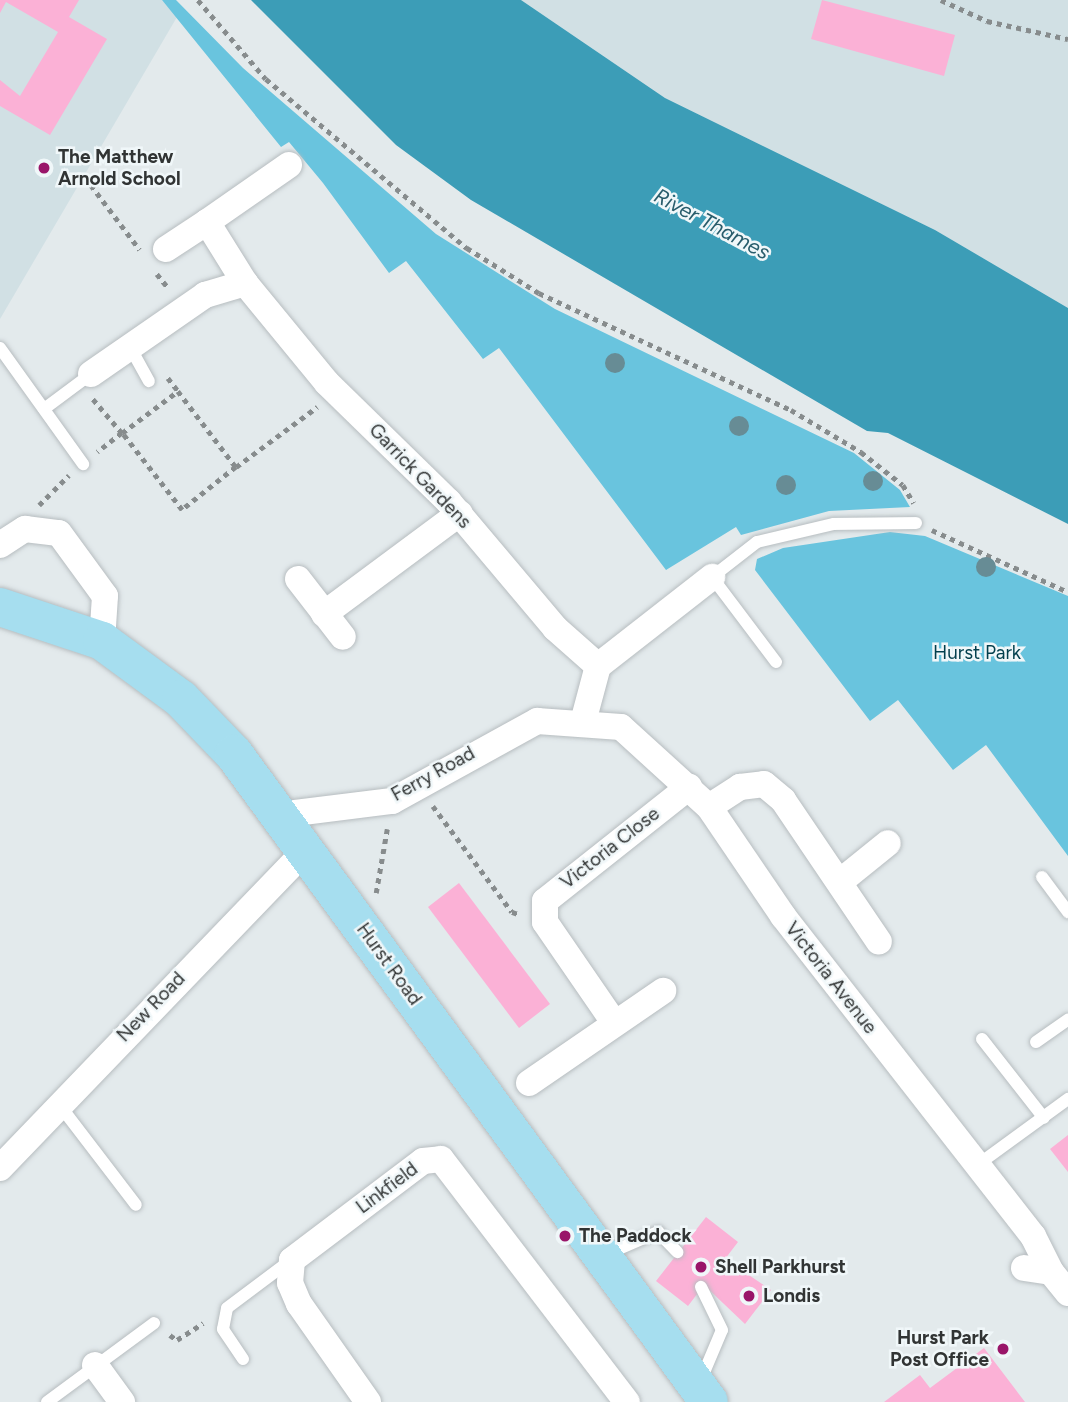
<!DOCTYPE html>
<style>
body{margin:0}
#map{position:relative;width:1068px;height:1402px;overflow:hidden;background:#e3eaec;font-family:Figtree,sans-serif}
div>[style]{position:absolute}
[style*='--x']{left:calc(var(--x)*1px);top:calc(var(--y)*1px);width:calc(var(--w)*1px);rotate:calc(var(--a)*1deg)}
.built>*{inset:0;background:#d1e0e4}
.green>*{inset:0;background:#69c4de}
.water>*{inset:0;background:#3c9db7}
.building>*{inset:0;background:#fbb1d6}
.path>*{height:4.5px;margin-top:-2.25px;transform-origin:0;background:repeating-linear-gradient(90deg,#878c8d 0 5px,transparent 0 10px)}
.roads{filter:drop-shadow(0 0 2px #b7bdc0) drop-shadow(0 0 2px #b7bdc0)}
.lane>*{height:12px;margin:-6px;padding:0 6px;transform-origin:6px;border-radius:6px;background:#fff}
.street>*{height:26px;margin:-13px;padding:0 13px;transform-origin:13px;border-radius:13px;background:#fff}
.primary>*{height:38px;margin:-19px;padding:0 19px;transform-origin:19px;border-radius:19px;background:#a6deef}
.trees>*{width:20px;height:20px;margin:-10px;border-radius:50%;background:#678c95}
.dots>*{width:19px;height:19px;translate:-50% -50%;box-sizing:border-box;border:4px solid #f0f7f9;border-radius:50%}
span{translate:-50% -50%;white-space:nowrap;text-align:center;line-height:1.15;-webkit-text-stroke:5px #f0f7f9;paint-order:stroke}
.poi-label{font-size:19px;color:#313434;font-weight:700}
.left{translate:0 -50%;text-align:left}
.right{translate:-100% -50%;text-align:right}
.street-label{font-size:19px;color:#313434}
.park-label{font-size:19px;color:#023f4d}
.water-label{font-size:21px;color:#295d6c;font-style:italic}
</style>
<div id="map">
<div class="built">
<i style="clip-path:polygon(0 0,162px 0,177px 17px,0 319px)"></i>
<i style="clip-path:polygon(521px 0,1068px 0,1068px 308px,935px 230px,665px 98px)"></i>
</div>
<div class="green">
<i style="clip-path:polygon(162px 0,176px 0,243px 68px,436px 234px,555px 309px,854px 453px,900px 490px,910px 507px,829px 511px,741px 535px,736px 527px,666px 570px,499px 348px,483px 359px,406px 261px,389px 273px,323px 183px,289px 142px,281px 147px)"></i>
<i style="clip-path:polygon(890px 532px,925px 536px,1068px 596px,1068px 856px,986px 745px,953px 770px,898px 700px,870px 721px,755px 570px,757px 559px,783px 548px)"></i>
</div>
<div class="water">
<i style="clip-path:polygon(251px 0,521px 0,665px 98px,935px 230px,1068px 308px,1068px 524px,888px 433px,867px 431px,471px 200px,396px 145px)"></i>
</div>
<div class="building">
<i style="clip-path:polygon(0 0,79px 0,69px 17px,107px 39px,50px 135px,0 106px,0 80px,20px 96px,58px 32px,6px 2px,0 13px)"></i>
<i style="clip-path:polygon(822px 0,955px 35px,944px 76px,811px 39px)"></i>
<i style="clip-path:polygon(459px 883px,550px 1004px,519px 1028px,428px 907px)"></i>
<i style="clip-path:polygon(1068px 1135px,1068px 1172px,1050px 1149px)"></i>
<i style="clip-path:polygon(706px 1217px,738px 1242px,725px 1259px,771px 1290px,745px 1324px,704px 1285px,688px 1306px,656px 1281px)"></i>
<i style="clip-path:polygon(984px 1348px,1025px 1402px,884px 1402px,920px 1375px,930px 1388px)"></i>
</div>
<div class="path">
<i style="--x:198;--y:0;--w:104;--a:49.3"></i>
<i style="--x:266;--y:79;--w:263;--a:40.1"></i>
<i style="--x:467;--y:248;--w:85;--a:32"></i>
<i style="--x:539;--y:293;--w:278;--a:24.9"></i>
<i style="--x:791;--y:410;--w:82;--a:31"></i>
<i style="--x:861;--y:452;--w:53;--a:38.2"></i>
<i style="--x:903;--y:485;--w:21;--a:59"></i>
<i style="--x:941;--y:0;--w:51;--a:24.5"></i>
<i style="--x:987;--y:21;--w:83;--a:12.5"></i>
<i style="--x:91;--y:185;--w:81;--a:53"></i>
<i style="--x:157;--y:274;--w:19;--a:51"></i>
<i style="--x:168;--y:378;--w:16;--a:52"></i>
<i style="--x:93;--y:399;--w:45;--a:49.5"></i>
<i style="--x:122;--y:433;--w:31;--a:142"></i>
<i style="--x:236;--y:467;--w:69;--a:141.5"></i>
<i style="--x:182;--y:510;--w:98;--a:-127.9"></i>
<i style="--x:122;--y:433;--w:70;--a:-36.9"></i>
<i style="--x:178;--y:391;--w:96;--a:52.7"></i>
<i style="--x:236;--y:467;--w:101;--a:-36.5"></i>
<i style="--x:39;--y:505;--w:42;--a:-45"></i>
<i style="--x:932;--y:530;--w:149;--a:24.5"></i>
<i style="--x:433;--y:806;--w:132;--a:53.3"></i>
<i style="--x:512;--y:912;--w:9;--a:18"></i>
<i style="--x:376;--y:893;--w:65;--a:-80.2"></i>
<i style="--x:170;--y:1335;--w:9;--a:36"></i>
<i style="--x:177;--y:1340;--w:31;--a:-33"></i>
</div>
<div class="roads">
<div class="lane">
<i style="--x:130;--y:347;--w:39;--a:61"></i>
<i style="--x:0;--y:348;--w:143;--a:54.4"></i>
<i style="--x:44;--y:409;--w:59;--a:-36.7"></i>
<i style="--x:776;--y:662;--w:106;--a:-127"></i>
<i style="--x:712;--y:577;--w:57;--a:-37.9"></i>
<i style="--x:757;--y:542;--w:79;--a:-13.2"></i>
<i style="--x:834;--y:524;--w:82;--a:-0.7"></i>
<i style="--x:1042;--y:877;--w:44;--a:53.4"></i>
<i style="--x:982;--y:1039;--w:100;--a:51.9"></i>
<i style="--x:1036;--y:1042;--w:39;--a:-35"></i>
<i style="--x:58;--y:1103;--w:128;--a:52.6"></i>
<i style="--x:976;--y:1166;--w:114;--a:-36.1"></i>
<i style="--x:607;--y:1254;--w:56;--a:-23.3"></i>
<i style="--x:658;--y:1232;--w:28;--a:46"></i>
<i style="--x:243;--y:1359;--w:36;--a:-124"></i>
<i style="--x:223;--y:1329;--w:21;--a:-79"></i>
<i style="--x:227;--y:1308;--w:80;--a:-36.9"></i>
<i style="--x:700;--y:1382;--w:56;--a:-67.1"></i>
<i style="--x:722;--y:1330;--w:48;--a:-116"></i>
<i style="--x:47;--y:1402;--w:133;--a:-36.4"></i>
</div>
<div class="street">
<i style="--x:289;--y:165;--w:100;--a:145.2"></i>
<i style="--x:207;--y:222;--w:72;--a:58.1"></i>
<i style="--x:245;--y:283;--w:129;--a:50.6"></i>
<i style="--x:327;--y:383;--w:170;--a:44.3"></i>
<i style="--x:449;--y:502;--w:165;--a:49.9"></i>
<i style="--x:555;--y:628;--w:57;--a:41.5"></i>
<i style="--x:166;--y:249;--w:49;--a:-33.4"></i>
<i style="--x:91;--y:374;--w:139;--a:-34.7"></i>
<i style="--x:205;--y:295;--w:42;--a:-16.7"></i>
<i style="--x:0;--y:545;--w:30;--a:-33"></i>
<i style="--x:25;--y:529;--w:34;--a:7"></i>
<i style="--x:59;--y:533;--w:78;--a:53.9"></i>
<i style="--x:105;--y:596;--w:45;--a:93.8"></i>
<i style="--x:298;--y:579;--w:73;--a:52.2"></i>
<i style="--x:324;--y:614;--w:169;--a:-36.6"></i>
<i style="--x:583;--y:722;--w:58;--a:-75"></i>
<i style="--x:598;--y:666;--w:145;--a:-38"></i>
<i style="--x:709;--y:807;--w:37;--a:-33"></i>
<i style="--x:740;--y:787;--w:24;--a:-7"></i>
<i style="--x:764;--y:784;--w:25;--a:40"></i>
<i style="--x:783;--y:800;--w:171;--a:55.9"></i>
<i style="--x:279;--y:815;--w:114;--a:-7.1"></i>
<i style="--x:392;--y:801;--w:166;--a:-28.9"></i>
<i style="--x:537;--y:721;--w:84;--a:4.1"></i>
<i style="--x:621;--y:727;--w:119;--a:42.3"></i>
<i style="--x:709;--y:807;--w:132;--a:55.8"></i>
<i style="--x:783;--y:916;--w:406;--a:52"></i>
<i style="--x:1033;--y:1236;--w:40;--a:63.4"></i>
<i style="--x:841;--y:881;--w:60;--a:-39"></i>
<i style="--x:613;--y:1021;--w:120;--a:-124.5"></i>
<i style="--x:545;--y:922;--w:21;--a:-90"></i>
<i style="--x:545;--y:901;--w:184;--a:-38.4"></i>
<i style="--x:529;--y:1083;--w:163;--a:-34.5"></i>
<i style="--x:0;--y:1168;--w:441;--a:-46.1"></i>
<i style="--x:1024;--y:1268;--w:27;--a:8"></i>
<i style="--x:1051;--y:1272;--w:27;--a:51"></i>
<i style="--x:95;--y:1365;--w:46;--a:53.9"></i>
<i style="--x:368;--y:1402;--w:120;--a:-125.1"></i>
<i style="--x:299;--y:1304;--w:23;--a:-113"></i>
<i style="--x:290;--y:1283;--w:23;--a:-85"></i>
<i style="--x:292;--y:1260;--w:164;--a:-37.1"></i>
<i style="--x:423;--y:1161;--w:18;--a:-6"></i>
<i style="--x:441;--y:1159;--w:306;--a:52.6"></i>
</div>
<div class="primary">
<i style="--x:0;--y:607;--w:108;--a:18.4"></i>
<i style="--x:102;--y:641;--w:98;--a:36.3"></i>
<i style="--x:181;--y:699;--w:76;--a:46.1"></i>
<i style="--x:234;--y:754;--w:803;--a:53.76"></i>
</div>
</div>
<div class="trees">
<i style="left:615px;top:363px"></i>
<i style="left:739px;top:426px"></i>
<i style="left:873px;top:481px"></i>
<i style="left:786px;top:485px"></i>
<i style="left:986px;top:567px"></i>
</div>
<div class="dots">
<i style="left:44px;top:168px;background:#991569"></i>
<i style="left:565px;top:1236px;background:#991569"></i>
<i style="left:701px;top:1267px;background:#991569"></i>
<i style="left:749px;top:1296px;background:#991569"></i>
<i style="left:1003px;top:1349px;background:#991569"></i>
</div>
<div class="poi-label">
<span class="left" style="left:58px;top:168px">The Matthew<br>Arnold School</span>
<span class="left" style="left:579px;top:1236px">The Paddock</span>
<span class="left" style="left:715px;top:1267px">Shell Parkhurst</span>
<span class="left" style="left:763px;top:1296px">Londis</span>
<span class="right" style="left:989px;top:1349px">Hurst Park<br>Post Office</span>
</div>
<div class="street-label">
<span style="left:420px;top:476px;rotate:46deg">Garrick Gardens</span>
<span style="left:433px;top:774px;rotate:-29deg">Ferry Road</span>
<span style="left:610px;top:848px;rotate:-38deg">Victoria Close</span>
<span style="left:389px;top:964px;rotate:54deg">Hurst Road</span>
<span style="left:831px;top:978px;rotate:52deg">Victoria Avenue</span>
<span style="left:151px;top:1007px;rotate:-46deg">New Road</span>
<span style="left:387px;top:1188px;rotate:-37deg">Linkfield</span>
</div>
<div class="park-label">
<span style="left:977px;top:653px">Hurst Park</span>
</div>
<div class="water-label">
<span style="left:712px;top:224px;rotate:28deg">River Thames</span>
</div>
</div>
